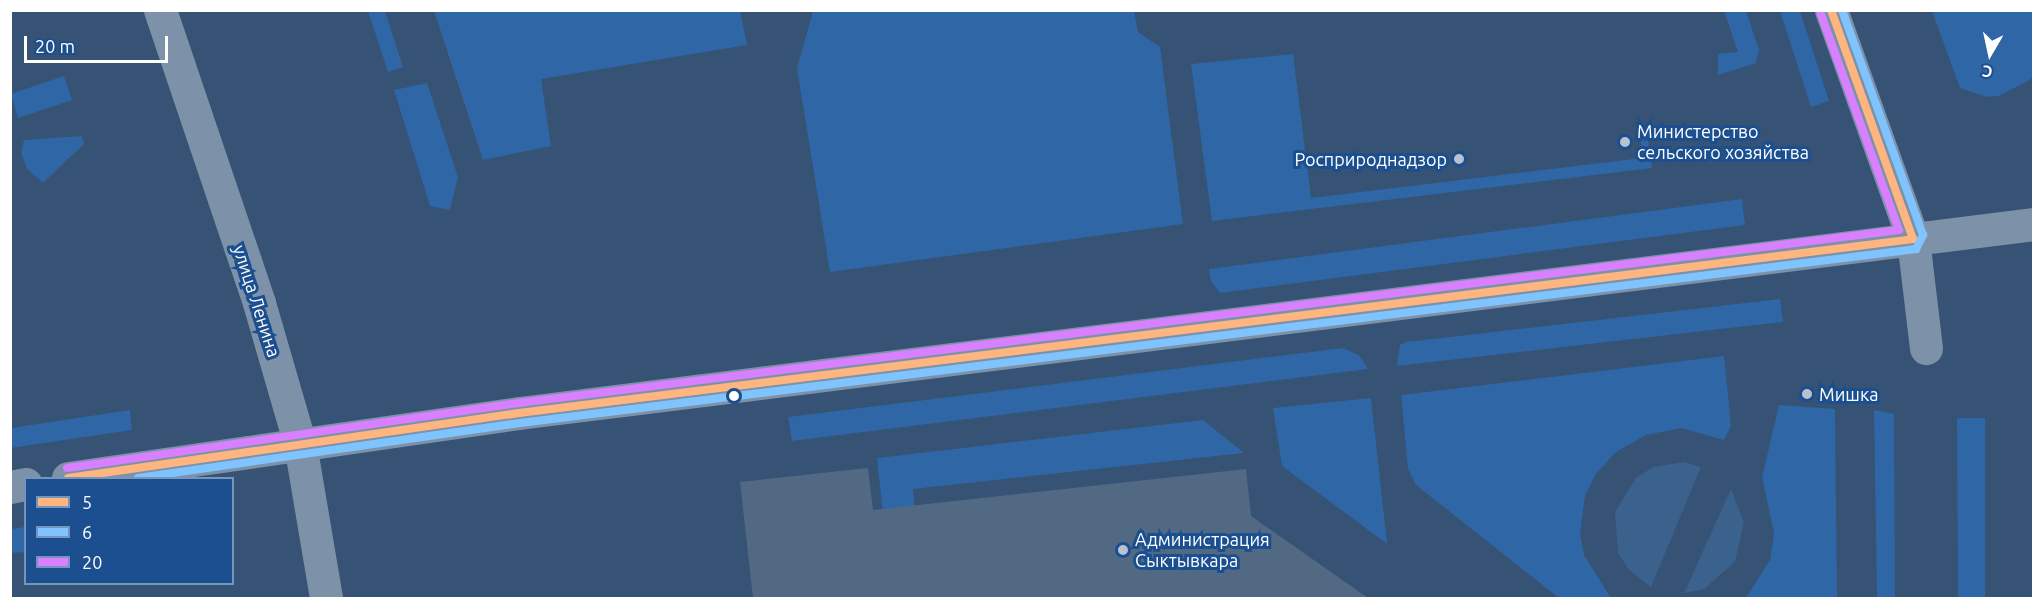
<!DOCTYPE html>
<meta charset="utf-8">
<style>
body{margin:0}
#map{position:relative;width:2044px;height:609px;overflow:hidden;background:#365274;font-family:Ubuntu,sans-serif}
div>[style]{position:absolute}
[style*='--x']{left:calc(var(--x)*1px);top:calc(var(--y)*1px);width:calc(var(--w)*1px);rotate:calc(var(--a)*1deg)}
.green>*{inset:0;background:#2f66a5}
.water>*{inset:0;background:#3b618d}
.building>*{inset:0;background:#526984}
.minor>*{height:33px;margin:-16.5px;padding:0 16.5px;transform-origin:16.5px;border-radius:16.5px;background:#7d92a8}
.tertiary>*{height:33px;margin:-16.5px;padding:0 16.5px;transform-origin:16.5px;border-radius:16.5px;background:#7d92a8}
.bus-1>*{height:8px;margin:-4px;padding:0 4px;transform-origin:4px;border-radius:4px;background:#ffb580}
.bus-2>*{height:8px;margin:-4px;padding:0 4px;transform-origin:4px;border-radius:4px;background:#80c4ff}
.bus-3>*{height:8px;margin:-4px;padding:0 4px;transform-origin:4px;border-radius:4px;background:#d880ff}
.dots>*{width:16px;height:16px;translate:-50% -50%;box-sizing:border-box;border:3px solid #1b4f8f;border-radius:50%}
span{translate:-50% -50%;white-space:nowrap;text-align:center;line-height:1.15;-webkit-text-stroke:6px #1b4f8f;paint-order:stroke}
.poi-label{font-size:18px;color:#fff}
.left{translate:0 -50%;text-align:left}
.right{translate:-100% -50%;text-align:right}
.street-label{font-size:18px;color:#fff}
.frame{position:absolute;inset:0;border:12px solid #fff;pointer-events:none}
.legend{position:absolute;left:24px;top:477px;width:210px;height:108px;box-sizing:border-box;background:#1b4f8f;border:2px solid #7695bc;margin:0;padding:8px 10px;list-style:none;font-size:18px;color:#fff}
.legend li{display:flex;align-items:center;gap:12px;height:30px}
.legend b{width:30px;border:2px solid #7695bc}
.north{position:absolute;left:1960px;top:24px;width:60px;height:60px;-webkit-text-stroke:4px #1b4f8f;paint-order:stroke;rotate:189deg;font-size:16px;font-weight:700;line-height:24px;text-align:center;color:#fff}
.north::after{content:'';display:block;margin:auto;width:21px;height:27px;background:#fff;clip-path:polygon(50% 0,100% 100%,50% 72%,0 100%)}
.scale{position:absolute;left:24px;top:36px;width:144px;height:27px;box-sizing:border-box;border:3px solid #fff;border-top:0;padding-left:8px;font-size:18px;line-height:21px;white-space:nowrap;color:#fff;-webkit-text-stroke:4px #1b4f8f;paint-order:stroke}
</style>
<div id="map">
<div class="green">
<i style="clip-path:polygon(368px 11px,385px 11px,403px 67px,388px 72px)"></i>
<i style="clip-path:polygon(434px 11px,740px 11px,747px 45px,541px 79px,551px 146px,483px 160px)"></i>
<i style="clip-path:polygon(813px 11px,1134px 11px,1138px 32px,1160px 47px,1183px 224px,830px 272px,797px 68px)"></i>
<i style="clip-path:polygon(1724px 11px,1746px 11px,1759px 50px,1756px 63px,1718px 75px,1718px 54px,1738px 52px)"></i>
<i style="clip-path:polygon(1780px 11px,1800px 11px,1829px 101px,1811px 107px)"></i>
<i style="clip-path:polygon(1932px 11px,2033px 11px,2033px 78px,1999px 96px,1987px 97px,1960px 88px)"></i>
<i style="clip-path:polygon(1293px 54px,1311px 198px,1642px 158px,1641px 140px,1648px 138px,1652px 168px,1212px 221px,1191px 64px)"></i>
<i style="clip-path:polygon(64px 76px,72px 100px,18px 118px,11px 94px)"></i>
<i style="clip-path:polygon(427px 83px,458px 177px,450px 210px,430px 206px,394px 90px)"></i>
<i style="clip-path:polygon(82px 136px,84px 144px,43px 183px,27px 169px,21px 152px,24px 140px)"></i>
<i style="clip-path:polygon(1742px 199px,1745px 225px,1220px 293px,1211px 281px,1209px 269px)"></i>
<i style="clip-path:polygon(1780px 299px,1783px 322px,1397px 366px,1400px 345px,1406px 342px)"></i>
<i style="clip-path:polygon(1343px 348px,1359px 355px,1368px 369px,792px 441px,788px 417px)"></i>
<i style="clip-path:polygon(1724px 356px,1731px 426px,1724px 440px,1681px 428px,1646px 435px,1616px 452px,1596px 474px,1585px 496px,1580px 534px,1584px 555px,1611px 598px,1559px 598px,1416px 485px,1408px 469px,1401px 395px)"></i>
<i style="clip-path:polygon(1371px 398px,1387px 543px,1387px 544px,1282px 466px,1273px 408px)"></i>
<i style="clip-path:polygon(1779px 405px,1835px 409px,1837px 598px,1746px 598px,1770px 560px,1774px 533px,1762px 477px)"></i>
<i style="clip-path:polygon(130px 410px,132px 430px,11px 448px,11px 428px)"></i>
<i style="clip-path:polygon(1874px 410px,1894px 414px,1895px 598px,1877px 598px)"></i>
<i style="clip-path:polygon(1957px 418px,1985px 418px,1985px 598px,1958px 598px)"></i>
<i style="clip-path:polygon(1203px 420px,1244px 453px,913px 489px,925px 598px,892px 598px,877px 458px)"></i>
<i style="clip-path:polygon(25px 527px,25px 552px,11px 553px,11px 529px)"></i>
</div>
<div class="water">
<i style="clip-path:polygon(1684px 462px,1701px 467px,1651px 587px,1629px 570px,1618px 553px,1615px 512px,1636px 478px,1653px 467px)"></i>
<i style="clip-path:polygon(1731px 489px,1744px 522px,1735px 562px,1704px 589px,1684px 593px)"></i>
</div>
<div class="building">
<i style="clip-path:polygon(868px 468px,873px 510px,1246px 469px,1251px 516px,1368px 598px,753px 598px,740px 482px)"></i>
</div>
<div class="minor">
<i style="--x:160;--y:10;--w:309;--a:71.3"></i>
<i style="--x:259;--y:303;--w:147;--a:73.8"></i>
</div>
<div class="tertiary">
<i style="--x:1831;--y:10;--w:243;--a:70.3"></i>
<i style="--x:1913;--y:239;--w:110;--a:83.2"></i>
<i style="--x:300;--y:444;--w:156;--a:80.4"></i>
<i style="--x:68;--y:478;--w:456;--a:-8.2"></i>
<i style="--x:519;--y:413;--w:1527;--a:-7.11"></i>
<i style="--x:10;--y:487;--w:16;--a:-11"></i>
</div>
<div class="bus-1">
<i style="--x:68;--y:478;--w:456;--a:-8.2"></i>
<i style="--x:519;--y:413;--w:1405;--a:-7.11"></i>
<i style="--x:1913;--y:239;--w:243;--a:-109.7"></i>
</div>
<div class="bus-2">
<i style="--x:138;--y:478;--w:386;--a:-8.2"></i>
<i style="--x:520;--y:423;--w:1407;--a:-7.1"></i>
<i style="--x:1916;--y:249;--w:16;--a:-63"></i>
<i style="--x:1923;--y:235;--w:239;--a:-109.8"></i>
</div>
<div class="bus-3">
<i style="--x:67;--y:468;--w:456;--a:-8.2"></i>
<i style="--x:518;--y:403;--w:1392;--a:-7.14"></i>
<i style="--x:1899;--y:230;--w:230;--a:-109.9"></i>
</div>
<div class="dots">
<i style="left:1625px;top:142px;background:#b9c2ce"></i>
<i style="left:1459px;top:159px;background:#b9c2ce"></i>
<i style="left:1807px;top:394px;background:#b9c2ce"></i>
<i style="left:734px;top:396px;background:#fff"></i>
<i style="left:1123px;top:550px;background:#b9c2ce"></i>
</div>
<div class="poi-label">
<span class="left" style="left:1637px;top:142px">Министерство<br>сельского хозяйства</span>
<span class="right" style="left:1447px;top:159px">Росприроднадзор</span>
<span class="left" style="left:1819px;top:394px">Мишка</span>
<span class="left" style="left:1135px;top:550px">Администрация<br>Сыктывкара</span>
</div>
<div class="street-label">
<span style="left:257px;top:301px;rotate:72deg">улица Ленина</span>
</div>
<div class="frame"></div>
<ul class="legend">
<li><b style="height:8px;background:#ffb580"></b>5</li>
<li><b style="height:8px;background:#80c4ff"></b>6</li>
<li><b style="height:8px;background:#d880ff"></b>20</li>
</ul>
<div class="north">С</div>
<div class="scale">20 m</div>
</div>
